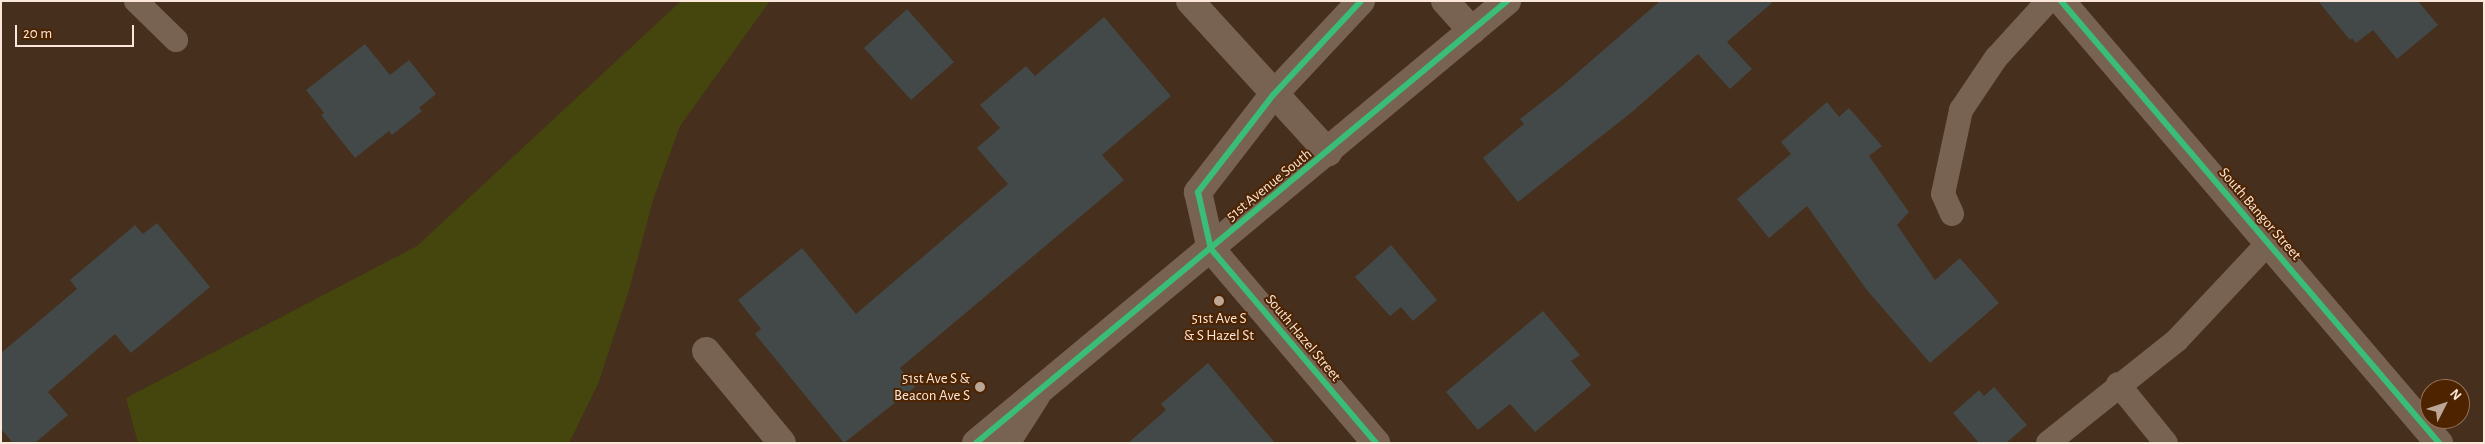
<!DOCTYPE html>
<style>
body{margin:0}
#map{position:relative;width:2485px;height:444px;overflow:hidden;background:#462f1c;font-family:"Alegreya Sans",sans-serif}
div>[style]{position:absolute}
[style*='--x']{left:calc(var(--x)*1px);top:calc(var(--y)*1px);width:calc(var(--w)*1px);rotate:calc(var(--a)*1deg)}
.green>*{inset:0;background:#44460d}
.building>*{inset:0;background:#434948}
.service>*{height:24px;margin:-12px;padding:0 12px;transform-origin:12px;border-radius:12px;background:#786353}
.minor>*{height:28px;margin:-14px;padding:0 14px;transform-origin:14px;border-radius:14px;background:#786353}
.tertiary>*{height:28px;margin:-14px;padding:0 14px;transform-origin:14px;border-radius:14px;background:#786353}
.cycleway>*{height:6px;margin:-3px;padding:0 3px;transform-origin:3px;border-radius:3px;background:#3abd76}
.dots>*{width:14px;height:14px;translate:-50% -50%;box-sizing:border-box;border:2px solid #4d2300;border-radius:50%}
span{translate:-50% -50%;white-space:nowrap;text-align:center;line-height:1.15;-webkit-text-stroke:4px #4d2300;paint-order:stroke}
.street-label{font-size:15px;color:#fbe7d9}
.poi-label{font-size:15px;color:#fbe7d9}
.right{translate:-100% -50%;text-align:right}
.frame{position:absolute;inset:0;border:2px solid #fbe7d9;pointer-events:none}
.north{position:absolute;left:2420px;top:379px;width:50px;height:50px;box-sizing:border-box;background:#4d2300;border:1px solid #937157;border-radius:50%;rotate:49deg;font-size:14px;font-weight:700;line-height:20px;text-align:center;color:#fbe7d9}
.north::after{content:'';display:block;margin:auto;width:18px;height:22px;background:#bca797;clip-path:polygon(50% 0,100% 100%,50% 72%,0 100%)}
.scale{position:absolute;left:15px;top:25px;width:119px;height:22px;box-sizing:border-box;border:2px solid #fbe7d9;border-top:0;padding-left:6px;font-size:15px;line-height:18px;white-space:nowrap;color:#fbe7d9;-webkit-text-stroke:4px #4d2300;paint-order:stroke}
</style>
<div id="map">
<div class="green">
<i style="clip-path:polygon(681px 1px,770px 1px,680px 126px,653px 200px,630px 287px,598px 384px,569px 443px,138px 443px,126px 398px,417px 246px)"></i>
</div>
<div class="building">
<i style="clip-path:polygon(1660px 1px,1774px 1px,1727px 42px,1752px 69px,1730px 89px,1698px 54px,1632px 112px,1518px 202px,1483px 158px,1524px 124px,1520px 119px,1561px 87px)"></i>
<i style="clip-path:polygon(2318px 1px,2418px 1px,2438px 25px,2397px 59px,2373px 30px,2356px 43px,2352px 38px,2350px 40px)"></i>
<i style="clip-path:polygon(907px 9px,954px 62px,911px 100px,864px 48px)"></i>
<i style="clip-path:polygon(1104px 17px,1171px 96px,1102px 155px,1124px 180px,900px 368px,915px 387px,844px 443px,755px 334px,761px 329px,738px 300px,802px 248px,856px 314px,1008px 184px,977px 148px,1000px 128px,980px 105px,1026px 66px,1035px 76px)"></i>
<i style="clip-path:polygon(365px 44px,390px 75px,409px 60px,436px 94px,419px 108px,422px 111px,392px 135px,389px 131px,355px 158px,321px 115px,324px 113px,306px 90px)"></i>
<i style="clip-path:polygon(1827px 102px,1839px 117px,1849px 108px,1882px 146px,1869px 156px,1909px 212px,1897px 225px,1935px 280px,1960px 258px,1999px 303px,1930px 363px,1866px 289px,1807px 206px,1769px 238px,1737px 199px,1791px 154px,1781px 142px)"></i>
<i style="clip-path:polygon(157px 223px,210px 287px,131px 353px,115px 334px,48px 392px,68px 415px,35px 443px,13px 443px,1px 429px,1px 353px,77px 289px,70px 280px,135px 225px,143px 234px)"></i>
<i style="clip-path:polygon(1391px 245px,1437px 300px,1413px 321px,1401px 307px,1390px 316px,1355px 277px)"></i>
<i style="clip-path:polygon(1543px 311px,1580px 355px,1571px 361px,1591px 385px,1535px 432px,1510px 404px,1478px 430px,1446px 392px)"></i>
<i style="clip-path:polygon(1208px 363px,1275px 443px,1128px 443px,1166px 410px,1161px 404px)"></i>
<i style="clip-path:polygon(1994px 387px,2027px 425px,2006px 443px,1979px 443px,1953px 413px,1979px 390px,1984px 396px)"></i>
</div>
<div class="service">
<i style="--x:136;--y:1;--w:56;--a:44.3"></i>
<i style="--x:1952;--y:214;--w:22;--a:-114"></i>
<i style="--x:1943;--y:194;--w:86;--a:-77.9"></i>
<i style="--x:1961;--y:110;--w:63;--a:-56.1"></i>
<i style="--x:1996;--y:58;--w:77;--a:-47.6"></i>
<i style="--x:2118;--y:384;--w:76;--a:50.9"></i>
<i style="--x:2048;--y:443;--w:165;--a:-38.6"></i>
<i style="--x:2177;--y:340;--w:133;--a:-46.8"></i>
</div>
<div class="minor">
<i style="--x:1190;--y:1;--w:205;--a:47.6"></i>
<i style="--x:1361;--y:1;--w:129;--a:133.1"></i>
<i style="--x:1273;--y:95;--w:123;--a:127.7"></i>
<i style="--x:1198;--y:192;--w:58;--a:77.2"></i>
<i style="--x:1211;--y:249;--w:255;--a:49.6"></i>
<i style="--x:1445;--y:1;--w:40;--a:48"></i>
<i style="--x:706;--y:351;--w:119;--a:50.4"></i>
<i style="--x:1006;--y:443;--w:56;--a:-57.4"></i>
</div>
<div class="tertiary">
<i style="--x:2061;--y:1;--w:582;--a:49.46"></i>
<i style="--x:976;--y:443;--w:691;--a:-39.77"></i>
</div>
<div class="cycleway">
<i style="--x:1361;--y:1;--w:129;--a:133.1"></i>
<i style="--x:1273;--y:95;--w:123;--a:127.7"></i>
<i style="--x:1198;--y:192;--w:58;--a:77.2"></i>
<i style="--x:1211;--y:249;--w:255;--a:49.6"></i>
<i style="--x:2061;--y:1;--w:582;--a:49.46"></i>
<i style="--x:976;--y:443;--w:691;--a:-39.77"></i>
</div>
<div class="dots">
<i style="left:1219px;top:301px;background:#bca797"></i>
<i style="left:980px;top:387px;background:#bca797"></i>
</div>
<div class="street-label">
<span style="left:1269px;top:185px;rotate:-39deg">51st Avenue South</span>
<span style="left:2260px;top:214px;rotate:49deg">South Bangor Street</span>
<span style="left:1303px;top:338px;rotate:50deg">South Hazel Street</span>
</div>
<div class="poi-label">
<span style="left:1219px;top:327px">51st Ave S<br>&amp; S Hazel St</span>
<span class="right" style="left:970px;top:387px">51st Ave S &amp;<br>Beacon Ave S</span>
</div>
<div class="frame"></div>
<div class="north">N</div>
<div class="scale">20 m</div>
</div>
